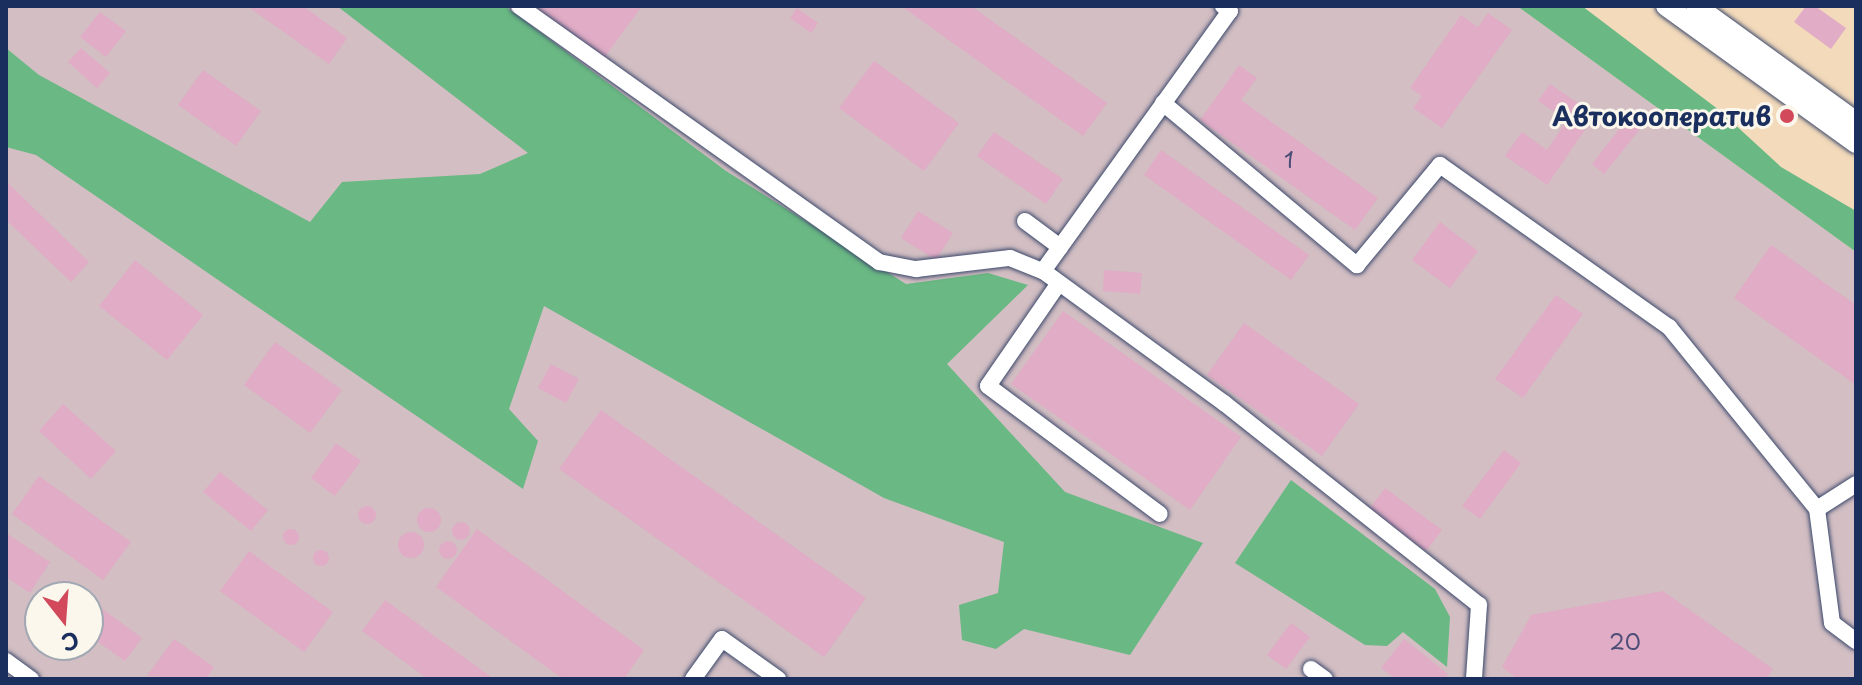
<!DOCTYPE html>
<meta charset="utf-8">
<style>
body{margin:0}
#map{position:relative;width:1862px;height:685px;overflow:hidden;background:#f3dabb;font-family:"Playpen Sans",sans-serif}
div>[style]{position:absolute}
[style*='--x']{left:calc(var(--x)*1px);top:calc(var(--y)*1px);width:calc(var(--w)*1px);rotate:calc(var(--a)*1deg)}
.industrial>*{inset:0;background:#d2bec3}
.forest>*{inset:0;background:#6ab883}
.building>*{inset:0;background:#e1acc5}
.round{border-radius:50%}
.roads{filter:drop-shadow(0 0 2px #3b496c) drop-shadow(0 0 2px #3b496c)}
.minor>*{height:16px;margin:-8px;padding:0 8px;transform-origin:8px;border-radius:8px;background:#fff}
.major>*{height:20px;margin:-10px;padding:0 10px;transform-origin:10px;border-radius:10px;background:#fff}
.dots>*{width:22px;height:22px;translate:-50% -50%;box-sizing:border-box;border:4px solid #fbf7ec;border-radius:50%}
span{translate:-50% -50%;white-space:nowrap;text-align:center;line-height:1.15;-webkit-text-stroke:6px #fbf7ec;paint-order:stroke}
.number-label{font-size:22px;color:#4c4e78}
.number-label span{-webkit-text-stroke-width:0}
.poi-label{font-size:26px;color:#1b2f5e;font-weight:700}
.right{translate:-100% -50%;text-align:right}
.frame{position:absolute;inset:0;border:8px solid #1b2f5e;pointer-events:none}
.north{position:absolute;left:24px;top:581px;width:80px;height:80px;box-sizing:border-box;background:#fbf7ec;border:2px solid #a1a7b3;border-radius:50%;rotate:163deg;font-size:22px;font-weight:700;line-height:32px;text-align:center;color:#1b2f5e}
.north::after{content:'';display:block;margin:auto;width:28px;height:36px;background:#d1495b;clip-path:polygon(50% 0,100% 100%,50% 72%,0 100%)}
</style>
<div id="map">
<div class="industrial">
<i style="clip-path:polygon(evenodd,6px 6px,1517px 6px,1856px 252px,1856px 679px,6px 679px,6px 6px,40px 597px,88px 597px,88px 645px,40px 645px,40px 597px)"></i>
</div>
<div class="forest">
<i style="clip-path:polygon(337px 6px,505px 6px,726px 171px,906px 284px,988px 273px,1028px 285px,947px 364px,1065px 492px,1203px 543px,1130px 655px,1024px 629px,996px 649px,962px 640px,959px 605px,998px 593px,1004px 542px,884px 498px,544px 306px,509px 409px,538px 441px,523px 489px,36px 155px,6px 147px,6px 48px,39px 75px,310px 222px,342px 182px,480px 174px,528px 153px)"></i>
<i style="clip-path:polygon(1517px 6px,1582px 6px,1719px 110px,1781px 167px,1856px 211px,1856px 252px)"></i>
<i style="clip-path:polygon(1291px 480px,1435px 589px,1450px 617px,1447px 667px,1403px 632px,1387px 646px,1365px 645px,1235px 563px)"></i>
</div>
<div class="building">
<i style="clip-path:polygon(247px 6px,303px 6px,347px 38px,329px 64px)"></i>
<i style="clip-path:polygon(533px 6px,642px 6px,605px 57px)"></i>
<i style="clip-path:polygon(901px 6px,971px 6px,1107px 103px,1083px 136px)"></i>
<i style="clip-path:polygon(1806px 6px,1815px 6px,1846px 28px,1831px 49px,1794px 22px)"></i>
<i style="clip-path:polygon(797px 8px,818px 23px,811px 33px,790px 18px)"></i>
<i style="clip-path:polygon(100px 12px,126px 31px,106px 57px,80px 37px)"></i>
<i style="clip-path:polygon(1488px 13px,1512px 30px,1442px 128px,1413px 108px,1422px 96px,1410px 88px,1461px 15px,1478px 27px)"></i>
<i style="clip-path:polygon(81px 48px,110px 73px,97px 88px,68px 62px)"></i>
<i style="clip-path:polygon(874px 61px,959px 123px,924px 171px,839px 108px)"></i>
<i style="clip-path:polygon(1239px 65px,1257px 78px,1241px 100px,1378px 198px,1355px 230px,1200px 120px)"></i>
<i style="clip-path:polygon(203px 70px,261px 111px,236px 146px,178px 105px)"></i>
<i style="clip-path:polygon(1550px 84px,1595px 115px,1547px 185px,1505px 156px,1522px 132px,1547px 150px,1567px 120px,1538px 101px)"></i>
<i style="clip-path:polygon(1635px 109px,1648px 119px,1604px 174px,1592px 164px)"></i>
<i style="clip-path:polygon(994px 132px,1063px 179px,1046px 204px,977px 156px)"></i>
<i style="clip-path:polygon(1161px 150px,1309px 255px,1291px 280px,1144px 175px)"></i>
<i style="clip-path:polygon(6px 181px,89px 262px,71px 282px,6px 220px)"></i>
<i style="clip-path:polygon(918px 211px,953px 233px,936px 260px,901px 238px)"></i>
<i style="clip-path:polygon(1440px 222px,1478px 251px,1450px 288px,1412px 260px)"></i>
<i style="clip-path:polygon(1771px 245px,1856px 305px,1856px 385px,1734px 298px)"></i>
<i style="clip-path:polygon(135px 260px,203px 315px,167px 360px,99px 306px)"></i>
<i style="clip-path:polygon(1104px 270px,1142px 273px,1140px 294px,1103px 291px)"></i>
<i style="clip-path:polygon(1556px 295px,1583px 314px,1523px 398px,1495px 379px)"></i>
<i style="clip-path:polygon(1063px 311px,1241px 437px,1190px 510px,1011px 384px)"></i>
<i style="clip-path:polygon(1244px 323px,1359px 404px,1322px 456px,1207px 375px)"></i>
<i style="clip-path:polygon(275px 342px,342px 390px,310px 433px,244px 385px)"></i>
<i style="clip-path:polygon(551px 364px,579px 379px,566px 403px,538px 388px)"></i>
<i style="clip-path:polygon(63px 404px,116px 451px,91px 479px,39px 431px)"></i>
<i style="clip-path:polygon(601px 410px,866px 598px,824px 657px,559px 469px)"></i>
<i style="clip-path:polygon(336px 443px,361px 461px,335px 496px,311px 478px)"></i>
<i style="clip-path:polygon(1504px 450px,1521px 463px,1480px 519px,1462px 506px)"></i>
<i style="clip-path:polygon(220px 472px,268px 510px,251px 531px,203px 492px)"></i>
<i style="clip-path:polygon(39px 476px,131px 542px,103px 580px,12px 514px)"></i>
<i style="clip-path:polygon(1385px 488px,1442px 530px,1426px 551px,1369px 509px)"></i>
<i class="round" style="left:358px;top:506px;width:18px;height:18px"></i>
<i class="round" style="left:417px;top:508px;width:24px;height:24px"></i>
<i class="round" style="left:452px;top:522px;width:18px;height:18px"></i>
<i class="round" style="left:283px;top:529px;width:16px;height:16px"></i>
<i style="clip-path:polygon(477px 529px,644px 650px,624px 679px,563px 679px,436px 587px)"></i>
<i class="round" style="left:398px;top:532px;width:26px;height:26px"></i>
<i style="clip-path:polygon(6px 533px,50px 562px,30px 593px,6px 577px)"></i>
<i class="round" style="left:439px;top:541px;width:18px;height:18px"></i>
<i class="round" style="left:313px;top:550px;width:16px;height:16px"></i>
<i style="clip-path:polygon(249px 551px,333px 612px,304px 652px,220px 591px)"></i>
<i style="clip-path:polygon(1663px 591px,1773px 669px,1766px 679px,1518px 679px,1502px 667px,1531px 615px)"></i>
<i style="clip-path:polygon(385px 600px,494px 679px,428px 679px,362px 631px)"></i>
<i style="clip-path:polygon(93px 602px,142px 638px,125px 661px,88px 635px,88px 609px)"></i>
<i style="clip-path:polygon(1291px 623px,1310px 637px,1286px 669px,1267px 655px)"></i>
<i style="clip-path:polygon(174px 639px,214px 667px,206px 679px,147px 676px)"></i>
<i style="clip-path:polygon(1404px 639px,1448px 674px,1444px 679px,1396px 679px,1381px 668px)"></i>
</div>
<div class="roads">
<div class="minor">
<i style="--x:519;--y:6;--w:442;--a:35.4"></i>
<i style="--x:879;--y:262;--w:38;--a:11"></i>
<i style="--x:916;--y:269;--w:95;--a:-6.7"></i>
<i style="--x:1010;--y:258;--w:35;--a:22"></i>
<i style="--x:1043;--y:271;--w:224;--a:36.1"></i>
<i style="--x:1224;--y:403;--w:325;--a:38.4"></i>
<i style="--x:1479;--y:605;--w:74;--a:93.9"></i>
<i style="--x:1163;--y:103;--w:253;--a:39.9"></i>
<i style="--x:1357;--y:265;--w:130;--a:-50.3"></i>
<i style="--x:1440;--y:165;--w:281;--a:35.3"></i>
<i style="--x:1669;--y:327;--w:235;--a:50.9"></i>
<i style="--x:1817;--y:509;--w:115;--a:82.5"></i>
<i style="--x:1832;--y:623;--w:30;--a:37"></i>
<i style="--x:1025;--y:221;--w:44;--a:36.6"></i>
<i style="--x:1043;--y:271;--w:320;--a:-54.3"></i>
<i style="--x:1230;--y:11;--w:9;--a:-144"></i>
<i style="--x:1059;--y:283;--w:125;--a:124.6"></i>
<i style="--x:988;--y:386;--w:214;--a:36.7"></i>
<i style="--x:1817;--y:509;--w:46;--a:-32.7"></i>
<i style="--x:6;--y:661;--w:31;--a:36"></i>
<i style="--x:1311;--y:669;--w:17;--a:36"></i>
<i style="--x:693;--y:679;--w:49;--a:-54.1"></i>
<i style="--x:722;--y:639;--w:69;--a:35.5"></i>
</div>
<div class="major">
<i style="--x:1666;--y:6;--w:234;--a:35.8"></i>
<i style="--x:1696;--y:6;--w:198;--a:35.9"></i>
</div>
</div>
<div class="dots">
<i style="left:1787px;top:116px;background:#d1495b"></i>
</div>
<div class="number-label">
<span style="left:1289px;top:159px">1</span>
<span style="left:1625px;top:641px">20</span>
</div>
<div class="poi-label">
<span class="right" style="left:1771px;top:116px">Автокооператив</span>
</div>
<div class="frame"></div>
<div class="north">С</div>
</div>
